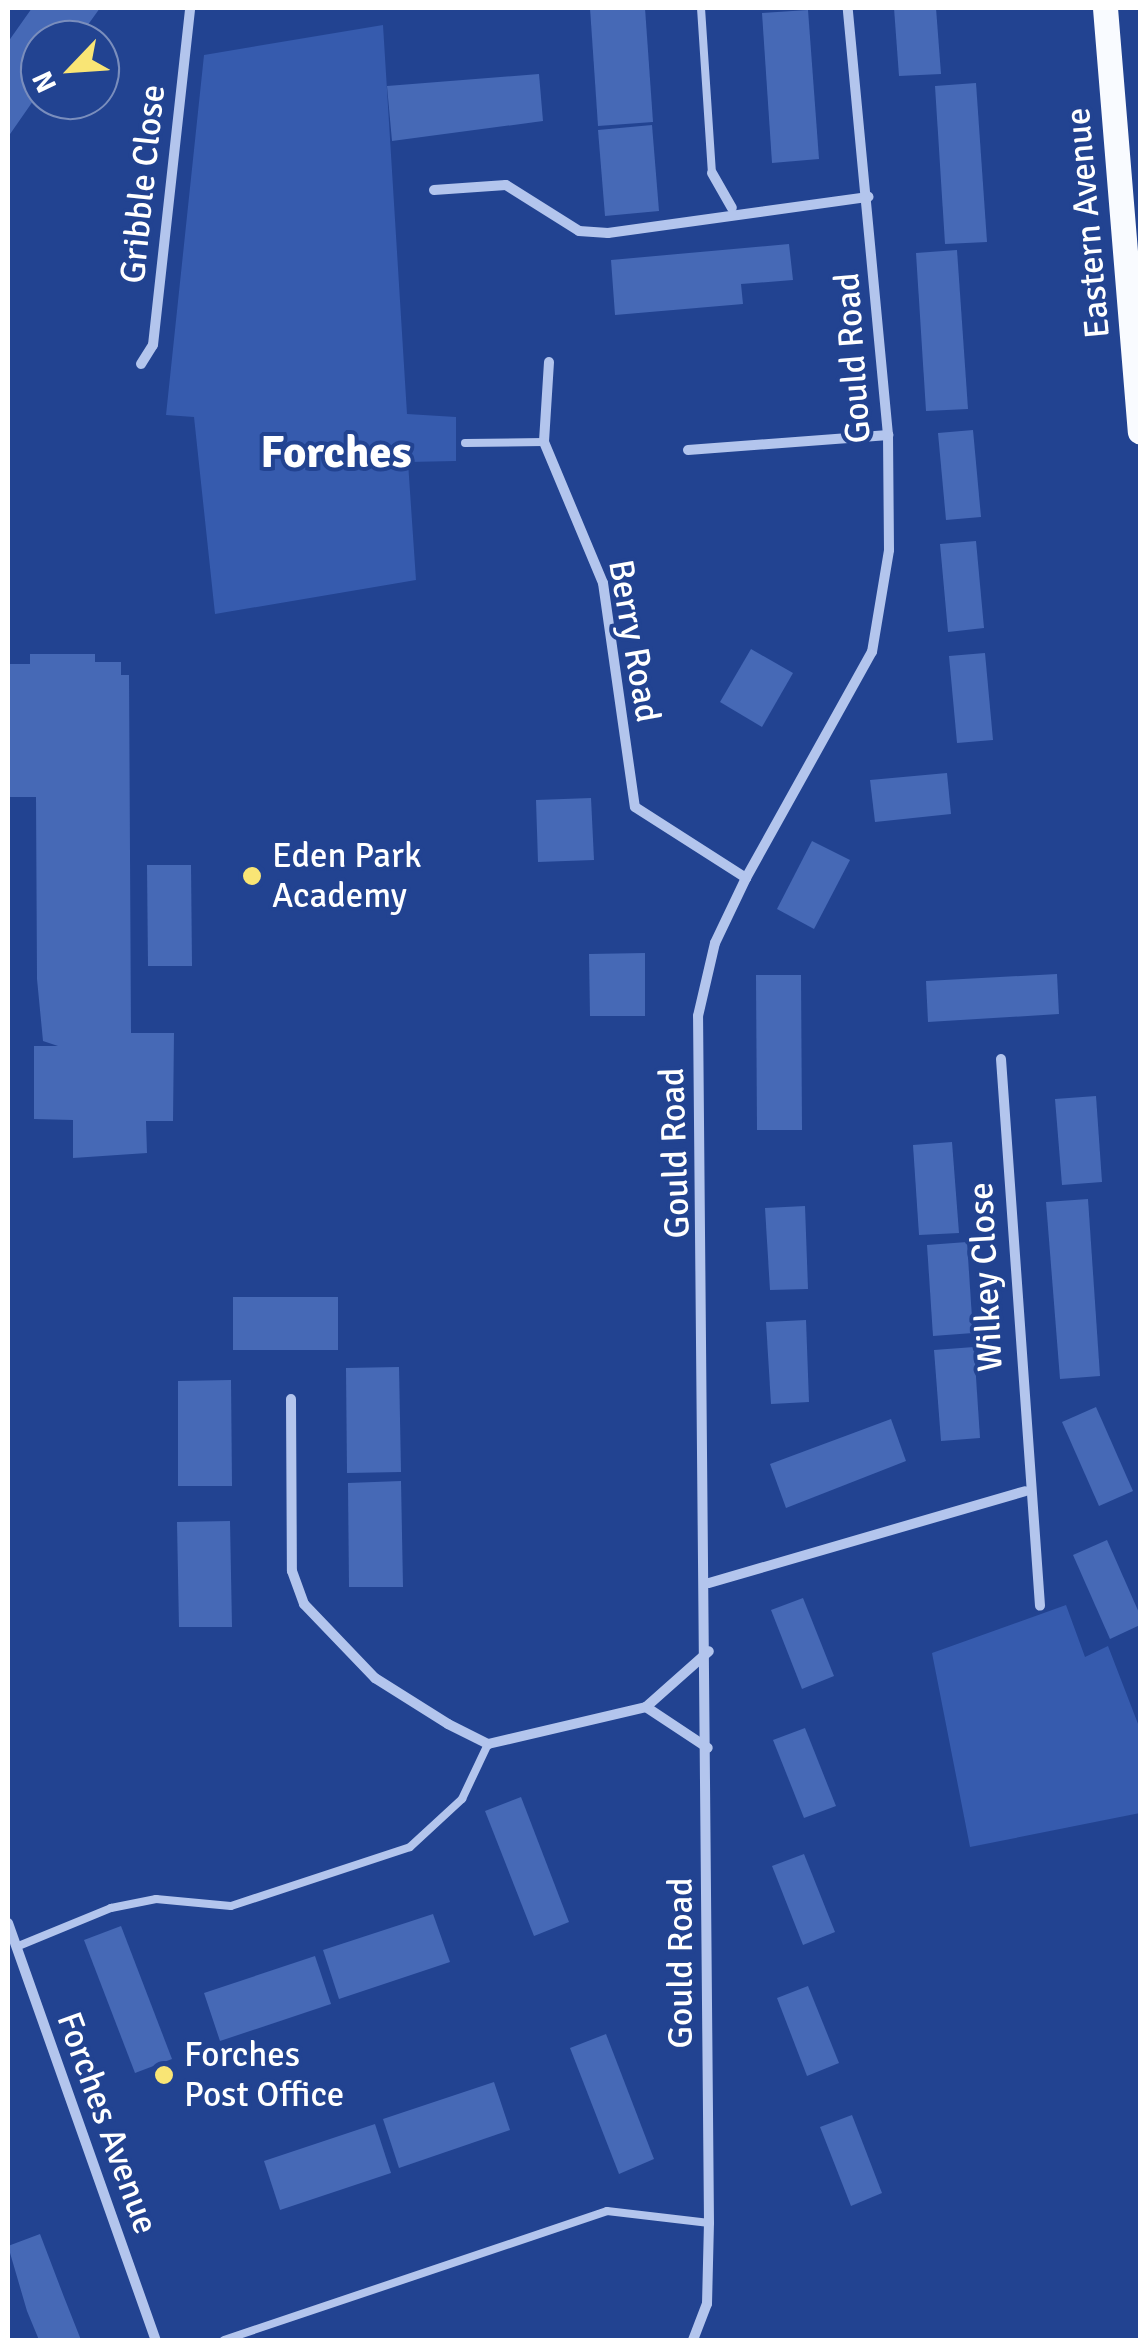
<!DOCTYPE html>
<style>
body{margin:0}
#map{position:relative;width:1148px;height:2348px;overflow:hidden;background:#224391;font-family:Signika,sans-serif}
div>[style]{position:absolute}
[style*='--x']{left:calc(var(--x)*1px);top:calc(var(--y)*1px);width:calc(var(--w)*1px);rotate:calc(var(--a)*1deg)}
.green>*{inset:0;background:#365bae}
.building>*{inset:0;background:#4669b6}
.lane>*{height:8px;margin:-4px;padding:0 4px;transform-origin:4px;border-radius:4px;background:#b3c5ed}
.street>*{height:10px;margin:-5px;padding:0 5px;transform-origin:5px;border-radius:5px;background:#b3c5ed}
.primary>*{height:25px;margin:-12.5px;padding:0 12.5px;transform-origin:12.5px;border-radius:12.5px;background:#f9fbff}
.dots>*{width:28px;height:28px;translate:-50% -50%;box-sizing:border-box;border:5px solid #224391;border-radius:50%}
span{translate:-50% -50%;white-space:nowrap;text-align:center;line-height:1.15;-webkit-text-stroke:8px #224391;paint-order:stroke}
.street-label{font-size:35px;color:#fff}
.poi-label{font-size:35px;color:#fff}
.left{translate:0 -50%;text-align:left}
.district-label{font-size:45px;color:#fff;font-weight:700}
.frame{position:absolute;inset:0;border:10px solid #fff;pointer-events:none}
.north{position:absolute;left:20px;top:20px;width:100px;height:100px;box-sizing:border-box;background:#224391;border:2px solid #7a8ebd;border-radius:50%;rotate:245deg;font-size:28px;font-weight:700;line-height:40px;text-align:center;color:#fff}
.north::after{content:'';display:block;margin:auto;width:35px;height:45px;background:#f9e575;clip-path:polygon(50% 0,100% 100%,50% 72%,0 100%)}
</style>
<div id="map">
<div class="green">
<i style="clip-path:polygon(383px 25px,407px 414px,456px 417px,456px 461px,408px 462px,416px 580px,215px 614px,194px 417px,166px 415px,204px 55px)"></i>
<i style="clip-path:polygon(1066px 1605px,1085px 1657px,1108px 1646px,1140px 1729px,1140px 1813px,970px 1847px,932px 1653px)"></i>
</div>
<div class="building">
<i style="clip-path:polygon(32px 8px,100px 8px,77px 40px,40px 40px,40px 91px,8px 137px,8px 42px)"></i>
<i style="clip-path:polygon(590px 8px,645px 8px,653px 122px,598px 126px)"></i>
<i style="clip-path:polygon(894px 8px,936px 8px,941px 74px,899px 76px)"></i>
<i style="clip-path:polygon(808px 10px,819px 159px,772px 163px,762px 13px)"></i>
<i style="clip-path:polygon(539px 74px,543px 121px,392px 141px,387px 86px)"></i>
<i style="clip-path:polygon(976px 83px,987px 242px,945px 244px,935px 86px)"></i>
<i style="clip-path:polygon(652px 125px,659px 211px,605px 216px,598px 130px)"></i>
<i style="clip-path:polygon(789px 244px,793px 280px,741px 284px,743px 304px,615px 315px,611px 260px)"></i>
<i style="clip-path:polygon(957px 250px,968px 409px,926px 411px,916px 253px)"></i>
<i style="clip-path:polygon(973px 430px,981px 517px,946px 520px,938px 433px)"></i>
<i style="clip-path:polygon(976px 541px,984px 628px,948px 632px,940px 544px)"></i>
<i style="clip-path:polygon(751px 649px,793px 673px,762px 727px,720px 702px)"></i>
<i style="clip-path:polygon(985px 653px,993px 740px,957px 743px,949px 656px)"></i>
<i style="clip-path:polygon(30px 654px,95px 654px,95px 662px,121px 662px,121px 675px,129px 675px,131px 1033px,174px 1033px,173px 1121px,146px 1121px,147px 1153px,73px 1158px,73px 1120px,34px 1119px,34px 1046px,58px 1046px,43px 1041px,37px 979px,36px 797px,10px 797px,9px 664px,30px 664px)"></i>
<i style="clip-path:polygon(947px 773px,951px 814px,875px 822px,870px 780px)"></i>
<i style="clip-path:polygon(591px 798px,594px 860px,538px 862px,536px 800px)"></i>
<i style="clip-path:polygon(812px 841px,850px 860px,814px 929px,777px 909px)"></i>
<i style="clip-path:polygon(147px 865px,191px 865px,192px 966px,148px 966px)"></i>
<i style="clip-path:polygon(645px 953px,645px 1016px,590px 1016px,589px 954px)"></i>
<i style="clip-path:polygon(1057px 974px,1059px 1014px,928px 1022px,926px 981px)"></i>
<i style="clip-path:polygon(756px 975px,801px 975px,802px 1130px,757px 1130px)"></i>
<i style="clip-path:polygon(1096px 1096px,1102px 1182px,1062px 1185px,1055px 1099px)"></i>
<i style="clip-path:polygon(952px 1142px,959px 1233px,919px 1235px,913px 1145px)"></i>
<i style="clip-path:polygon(1088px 1199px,1100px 1376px,1060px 1379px,1046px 1202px)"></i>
<i style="clip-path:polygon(805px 1206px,808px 1289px,770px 1290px,765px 1208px)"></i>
<i style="clip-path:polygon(967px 1242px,973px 1333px,933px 1336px,927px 1245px)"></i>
<i style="clip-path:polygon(233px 1297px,338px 1297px,338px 1350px,233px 1350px)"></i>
<i style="clip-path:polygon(806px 1320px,809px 1402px,771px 1404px,766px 1322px)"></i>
<i style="clip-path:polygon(974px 1347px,980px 1438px,941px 1441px,934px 1350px)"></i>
<i style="clip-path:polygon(399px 1367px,401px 1472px,347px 1473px,346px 1368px)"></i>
<i style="clip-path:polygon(231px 1380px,232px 1486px,178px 1486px,178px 1381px)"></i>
<i style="clip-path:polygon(1096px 1407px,1133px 1491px,1099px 1506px,1062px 1422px)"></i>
<i style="clip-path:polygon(891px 1419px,906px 1461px,786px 1508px,770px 1464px)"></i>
<i style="clip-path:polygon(401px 1481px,403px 1587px,349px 1587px,348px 1483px)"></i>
<i style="clip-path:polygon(230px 1521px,232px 1627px,179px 1627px,177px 1522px)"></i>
<i style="clip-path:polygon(1107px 1540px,1140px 1615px,1140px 1625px,1110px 1639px,1073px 1555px)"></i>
<i style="clip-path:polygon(803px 1598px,834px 1676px,802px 1689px,771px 1610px)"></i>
<i style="clip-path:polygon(805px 1728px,836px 1806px,804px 1818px,773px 1740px)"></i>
<i style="clip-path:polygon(521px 1797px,569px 1922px,534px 1936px,485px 1811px)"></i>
<i style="clip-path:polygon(804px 1854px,835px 1932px,803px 1945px,772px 1866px)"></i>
<i style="clip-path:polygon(433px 1914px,450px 1962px,339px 1999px,323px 1950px)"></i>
<i style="clip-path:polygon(121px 1926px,172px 2059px,135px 2073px,84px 1940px)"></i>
<i style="clip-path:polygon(315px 1956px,331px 2004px,220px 2041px,204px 1993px)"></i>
<i style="clip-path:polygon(808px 1986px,839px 2063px,807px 2076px,777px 1998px)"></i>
<i style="clip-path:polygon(606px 2034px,654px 2159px,619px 2174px,570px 2048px)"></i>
<i style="clip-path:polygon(494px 2082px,510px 2130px,399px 2168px,383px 2119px)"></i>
<i style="clip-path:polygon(852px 2115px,882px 2193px,851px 2206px,820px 2127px)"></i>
<i style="clip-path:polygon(375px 2124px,391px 2173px,280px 2210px,264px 2161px)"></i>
<i style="clip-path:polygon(40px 2234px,64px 2297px,81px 2340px,39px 2340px,27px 2311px,8px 2246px)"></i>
</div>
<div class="lane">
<i style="--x:701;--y:8;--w:165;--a:86.2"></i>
<i style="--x:465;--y:443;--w:79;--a:-0.7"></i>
<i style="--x:16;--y:1947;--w:103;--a:-22.3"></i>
<i style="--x:111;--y:1908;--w:46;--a:-11.3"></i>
<i style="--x:156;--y:1899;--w:75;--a:5.3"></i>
<i style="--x:231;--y:1906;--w:188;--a:-18.2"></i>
<i style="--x:410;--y:1847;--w:71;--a:-42.7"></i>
<i style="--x:462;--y:1799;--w:61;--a:-64.7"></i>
<i style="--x:224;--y:2340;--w:404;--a:-18.6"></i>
<i style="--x:607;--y:2211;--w:103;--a:6.7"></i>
</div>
<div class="street">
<i style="--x:712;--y:173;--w:40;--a:60.3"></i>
<i style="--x:434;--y:190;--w:72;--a:-4"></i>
<i style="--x:506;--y:185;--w:86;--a:32.2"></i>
<i style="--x:579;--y:231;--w:29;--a:4"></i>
<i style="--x:608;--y:233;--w:263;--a:-7.9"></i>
<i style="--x:549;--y:362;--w:80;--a:93.6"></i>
<i style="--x:544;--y:442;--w:153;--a:67.3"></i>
<i style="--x:603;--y:583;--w:226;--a:81.9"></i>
<i style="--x:635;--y:807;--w:132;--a:32.6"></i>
<i style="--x:141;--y:364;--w:22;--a:-58"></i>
<i style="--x:153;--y:345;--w:339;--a:-83.7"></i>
<i style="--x:688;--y:450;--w:201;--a:-4.3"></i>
<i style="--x:1001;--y:1059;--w:548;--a:85.92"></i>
<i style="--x:291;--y:1399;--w:172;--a:89.7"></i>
<i style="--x:292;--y:1571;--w:35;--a:70"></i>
<i style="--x:304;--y:1604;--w:103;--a:46.2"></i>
<i style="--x:375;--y:1678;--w:86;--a:32.2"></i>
<i style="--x:448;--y:1724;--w:45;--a:26.6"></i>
<i style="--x:488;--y:1744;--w:162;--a:-13.2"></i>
<i style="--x:646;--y:1707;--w:84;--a:-41.6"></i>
<i style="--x:709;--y:1583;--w:329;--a:-16.2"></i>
<i style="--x:646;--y:1707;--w:74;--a:33.5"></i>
<i style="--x:8;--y:1923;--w:442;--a:70.5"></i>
<i style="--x:693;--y:2340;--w:39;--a:-69"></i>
<i style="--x:707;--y:2304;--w:81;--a:-88.6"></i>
<i style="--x:709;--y:2223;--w:1207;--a:-90.52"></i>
<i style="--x:698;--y:1016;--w:75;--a:-76.9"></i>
<i style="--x:715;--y:943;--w:72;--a:-64.5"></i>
<i style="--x:746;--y:878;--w:259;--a:-60.9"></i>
<i style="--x:872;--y:652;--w:103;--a:-80.5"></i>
<i style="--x:889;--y:550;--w:115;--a:-90.5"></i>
<i style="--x:888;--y:435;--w:429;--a:-95.4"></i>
</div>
<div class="primary">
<i style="--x:1105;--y:8;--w:425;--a:85.3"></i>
</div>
<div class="dots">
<i style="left:252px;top:876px;background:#f9e575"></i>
<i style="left:164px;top:2075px;background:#f9e575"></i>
</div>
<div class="street-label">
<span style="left:143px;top:184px;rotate:-84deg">Gribble Close</span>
<span style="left:1088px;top:223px;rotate:-95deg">Eastern Avenue</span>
<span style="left:853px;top:358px;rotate:-94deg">Gould Road</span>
<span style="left:634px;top:641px;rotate:80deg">Berry Road</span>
<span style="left:675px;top:1153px;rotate:-92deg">Gould Road</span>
<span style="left:986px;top:1277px;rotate:-93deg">Wilkey Close</span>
<span style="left:681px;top:1963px;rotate:-90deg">Gould Road</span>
<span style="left:107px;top:2123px;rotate:70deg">Forches Avenue</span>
</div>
<div class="poi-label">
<span class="left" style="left:272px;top:876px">Eden Park<br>Academy</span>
<span class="left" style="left:184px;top:2075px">Forches<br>Post Office</span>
</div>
<div class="district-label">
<span style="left:336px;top:453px">Forches</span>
</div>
<div class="frame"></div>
<div class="north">N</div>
</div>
